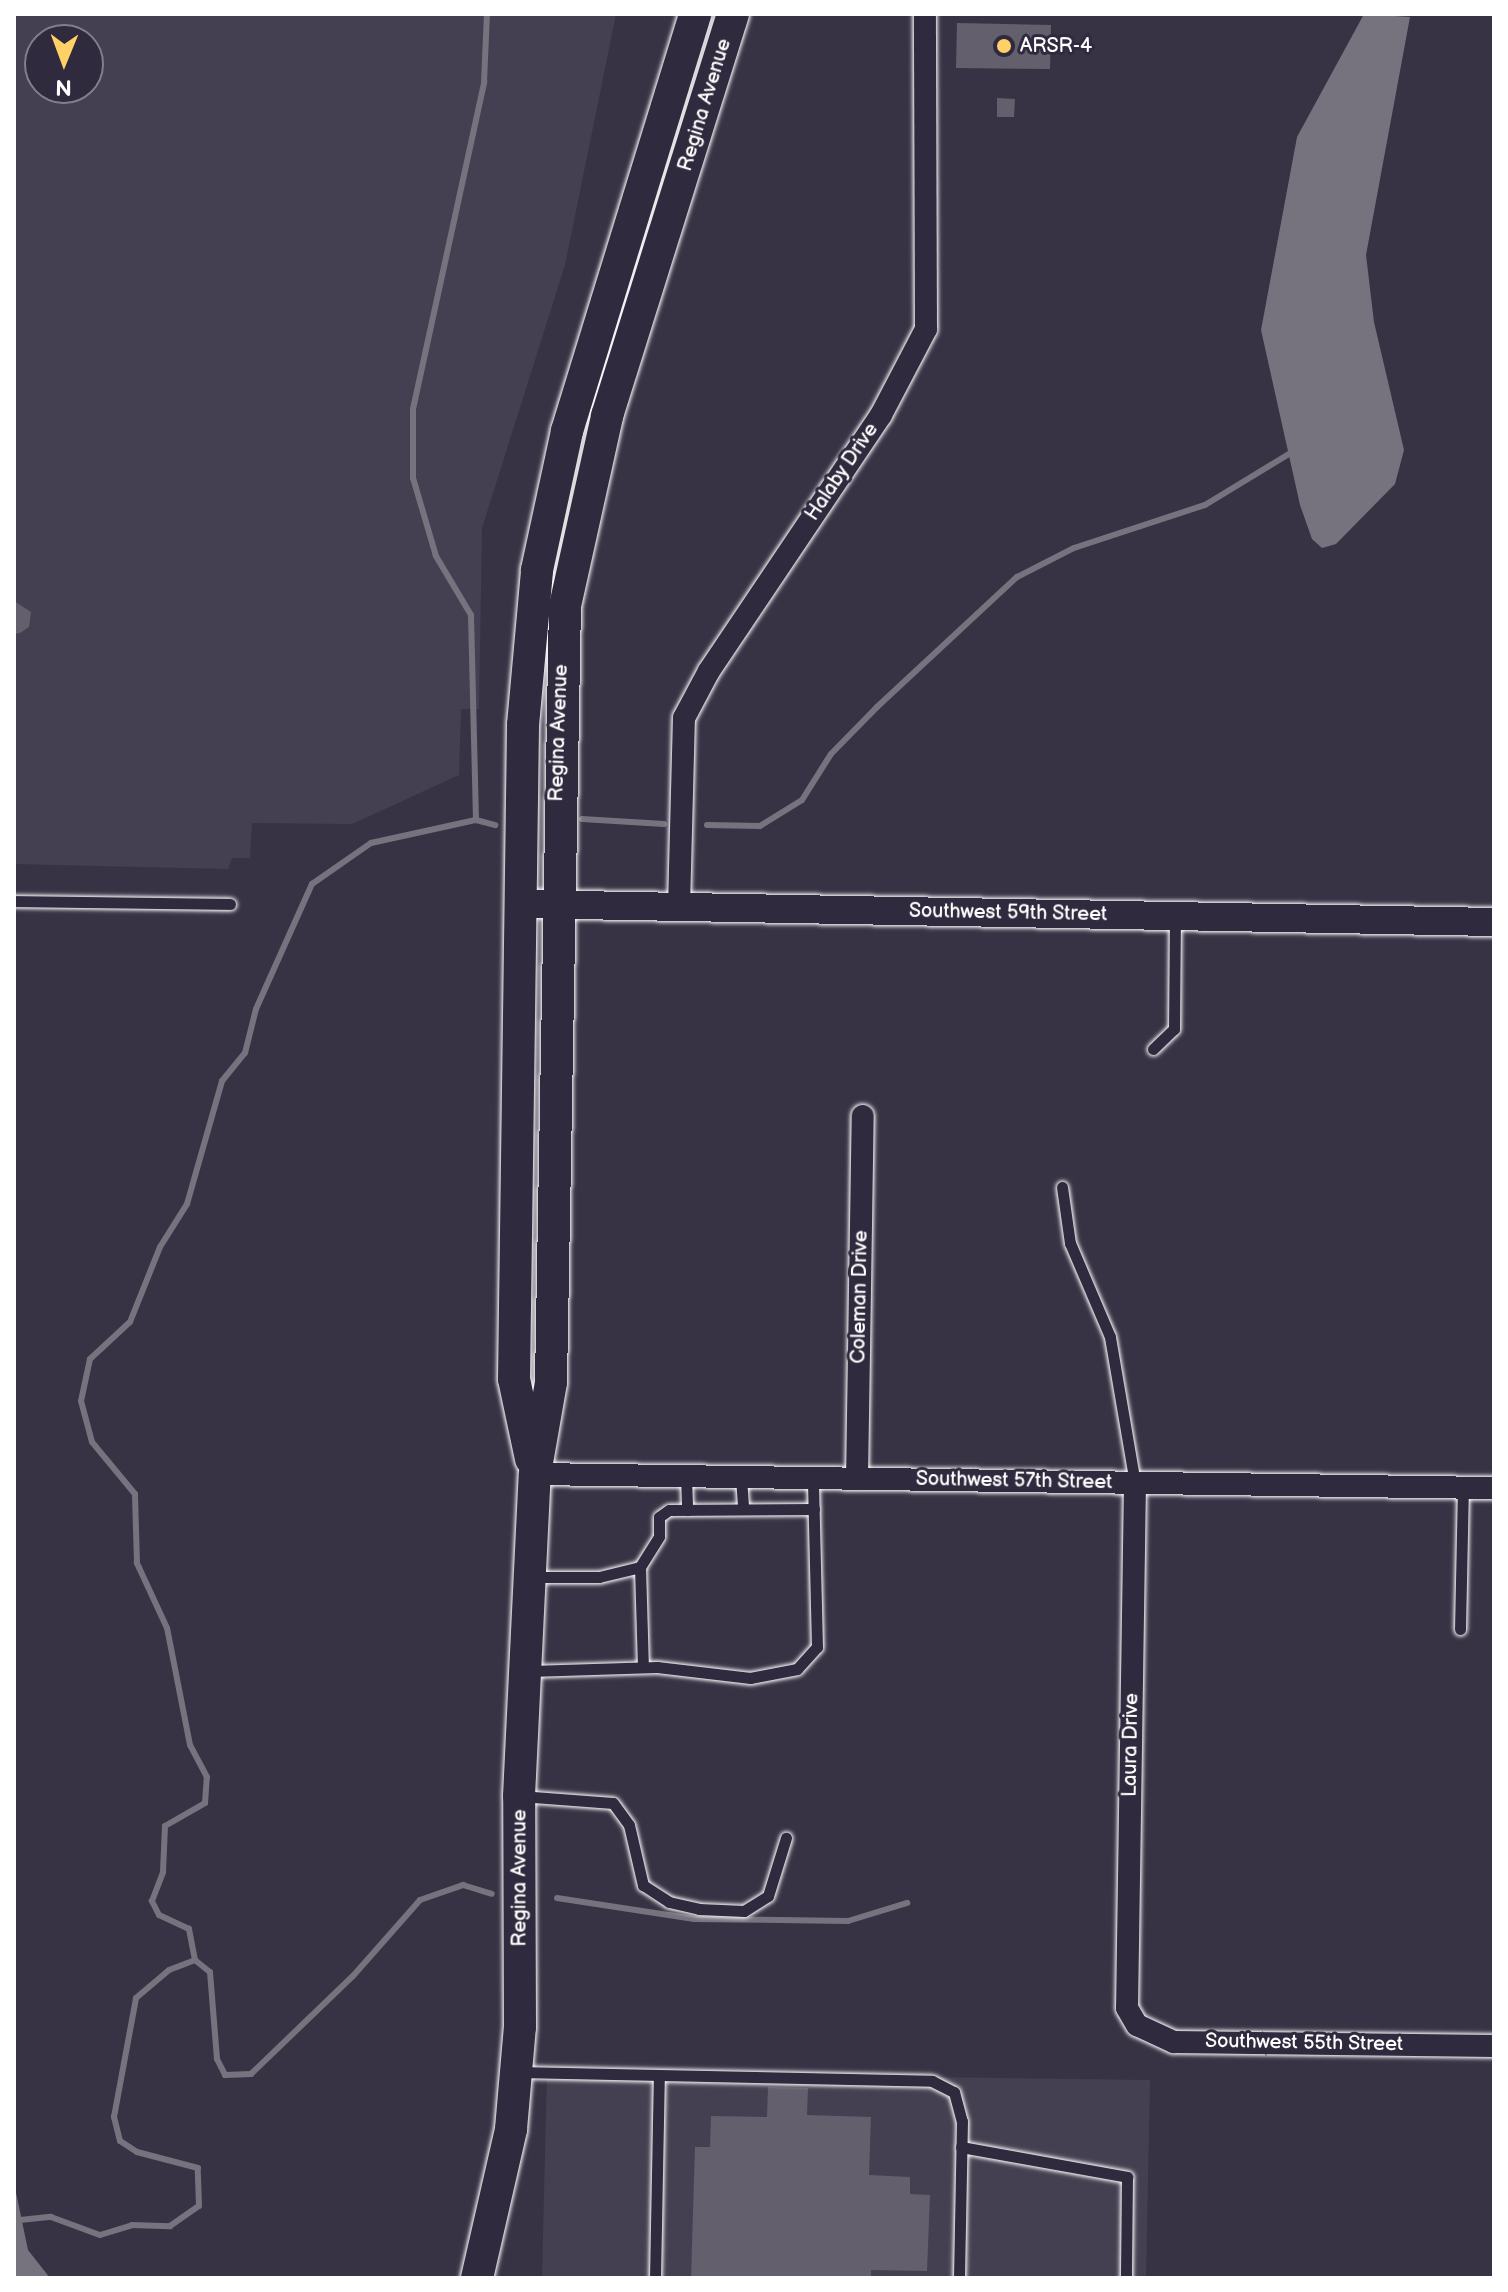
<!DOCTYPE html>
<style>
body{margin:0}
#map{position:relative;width:1508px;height:2292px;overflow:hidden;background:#373345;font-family:"Balsamiq Sans",sans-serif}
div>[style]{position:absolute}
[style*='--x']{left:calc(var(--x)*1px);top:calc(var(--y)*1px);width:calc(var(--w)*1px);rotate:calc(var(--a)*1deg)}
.built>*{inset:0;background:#444051}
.water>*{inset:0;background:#76737f}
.stream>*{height:6px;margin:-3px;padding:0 3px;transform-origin:3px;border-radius:3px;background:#76737f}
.building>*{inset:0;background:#635f6d}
.roads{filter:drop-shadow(0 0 2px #fff) drop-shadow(0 0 2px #fff)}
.service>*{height:11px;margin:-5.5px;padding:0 5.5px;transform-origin:5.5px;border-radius:5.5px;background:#2f2a3d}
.minor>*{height:22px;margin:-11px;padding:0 11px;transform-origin:11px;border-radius:11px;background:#2f2a3d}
.tertiary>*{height:28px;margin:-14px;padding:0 14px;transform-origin:14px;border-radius:14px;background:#2f2a3d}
.secondary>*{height:32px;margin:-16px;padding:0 16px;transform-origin:16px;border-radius:16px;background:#2f2a3d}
.dots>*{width:22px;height:22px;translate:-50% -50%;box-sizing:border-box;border:4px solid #2f2a3d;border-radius:50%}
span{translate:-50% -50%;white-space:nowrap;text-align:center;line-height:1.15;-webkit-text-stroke:6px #2f2a3d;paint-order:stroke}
.poi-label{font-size:20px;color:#fff}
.left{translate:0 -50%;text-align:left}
.street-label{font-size:20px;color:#fff}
.frame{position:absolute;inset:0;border:16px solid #fff;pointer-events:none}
.north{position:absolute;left:24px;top:24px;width:80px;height:80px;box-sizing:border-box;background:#2f2a3d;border:2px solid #827f8b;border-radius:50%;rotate:181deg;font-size:22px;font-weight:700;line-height:32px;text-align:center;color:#fff}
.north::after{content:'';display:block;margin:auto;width:28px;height:36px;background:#ffd166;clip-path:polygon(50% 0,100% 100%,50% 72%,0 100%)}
</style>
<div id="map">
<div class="built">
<i style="clip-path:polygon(evenodd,14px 14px,616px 14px,565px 265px,482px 528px,479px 709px,461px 709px,459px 775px,352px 824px,252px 823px,250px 858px,232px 858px,228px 869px,14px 864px,14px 14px,40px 40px,88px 40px,88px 88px,40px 88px,40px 40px)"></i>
<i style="clip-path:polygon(547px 2072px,1150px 2080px,1146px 2278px,542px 2278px)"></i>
</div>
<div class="water">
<i style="clip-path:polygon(1364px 14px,1410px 17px,1366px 255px,1374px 322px,1404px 450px,1395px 484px,1336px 544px,1322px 548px,1312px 539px,1300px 505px,1261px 330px,1297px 137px)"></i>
<i style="clip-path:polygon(14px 2183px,28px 2250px,50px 2278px,14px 2278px)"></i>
</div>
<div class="stream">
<i style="--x:582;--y:819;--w:82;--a:3.5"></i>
<i style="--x:476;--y:820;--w:20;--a:15"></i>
<i style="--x:707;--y:825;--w:53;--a:1.1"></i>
<i style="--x:760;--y:826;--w:49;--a:-31.8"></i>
<i style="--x:802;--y:800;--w:54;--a:-57.8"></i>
<i style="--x:831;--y:754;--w:66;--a:-45.6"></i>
<i style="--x:877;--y:707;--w:191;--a:-42.9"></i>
<i style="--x:1017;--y:577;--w:64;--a:-27"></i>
<i style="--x:1074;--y:548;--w:138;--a:-18.2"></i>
<i style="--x:1205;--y:505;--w:102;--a:-31.3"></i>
<i style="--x:557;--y:1898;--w:139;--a:8.7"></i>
<i style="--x:694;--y:1919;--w:154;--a:0.7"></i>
<i style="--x:848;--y:1921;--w:62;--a:-17"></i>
<i style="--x:195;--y:1960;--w:32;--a:-101"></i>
<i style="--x:189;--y:1929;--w:33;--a:-155"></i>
<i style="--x:159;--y:1915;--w:16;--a:-117"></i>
<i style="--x:152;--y:1901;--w:31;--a:-69"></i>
<i style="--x:163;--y:1872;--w:46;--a:-87.5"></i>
<i style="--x:165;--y:1826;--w:46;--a:-29.9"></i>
<i style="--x:205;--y:1803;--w:26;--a:-86"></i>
<i style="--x:207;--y:1777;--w:36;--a:-118"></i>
<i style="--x:190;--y:1745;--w:119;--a:-101.1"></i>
<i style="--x:167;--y:1628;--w:72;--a:-114.8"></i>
<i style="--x:137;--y:1563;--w:69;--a:-91.7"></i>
<i style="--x:135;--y:1494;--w:67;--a:-129.6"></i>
<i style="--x:92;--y:1442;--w:42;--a:-105"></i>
<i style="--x:81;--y:1401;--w:43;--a:-77.9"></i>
<i style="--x:90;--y:1359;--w:54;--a:-42.8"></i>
<i style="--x:130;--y:1322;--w:81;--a:-68.2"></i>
<i style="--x:160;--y:1247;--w:51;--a:-57.9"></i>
<i style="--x:187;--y:1204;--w:128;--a:-74.1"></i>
<i style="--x:222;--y:1081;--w:36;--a:-51"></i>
<i style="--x:245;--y:1053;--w:45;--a:-76"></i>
<i style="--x:256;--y:1009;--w:137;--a:-65.9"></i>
<i style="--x:312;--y:884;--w:72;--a:-34.8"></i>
<i style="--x:371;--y:843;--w:107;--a:-12.4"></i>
<i style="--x:476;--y:820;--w:205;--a:-91.4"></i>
<i style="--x:471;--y:615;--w:69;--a:-120.7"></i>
<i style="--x:436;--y:556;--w:81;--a:-106.4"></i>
<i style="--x:413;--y:478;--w:69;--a:-90"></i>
<i style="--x:413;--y:409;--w:335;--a:-77.7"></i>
<i style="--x:484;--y:82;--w:68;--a:-87.5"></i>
<i style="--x:20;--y:2220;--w:31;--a:-6"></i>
<i style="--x:51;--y:2217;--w:52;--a:20.2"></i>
<i style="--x:100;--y:2235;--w:34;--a:-17"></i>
<i style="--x:132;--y:2225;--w:38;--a:2"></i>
<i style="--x:170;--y:2226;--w:35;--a:-35"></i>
<i style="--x:199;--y:2206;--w:38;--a:-92"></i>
<i style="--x:198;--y:2168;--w:63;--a:-165.3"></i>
<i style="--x:137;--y:2152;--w:20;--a:-147"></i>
<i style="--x:120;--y:2141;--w:25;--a:-104"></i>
<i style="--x:114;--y:2117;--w:121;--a:-79.5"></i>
<i style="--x:136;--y:1998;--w:43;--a:-40.3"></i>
<i style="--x:169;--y:1970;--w:28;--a:-21"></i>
<i style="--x:195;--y:1960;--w:19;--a:39"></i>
<i style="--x:210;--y:1972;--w:87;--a:85.4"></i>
<i style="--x:217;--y:2059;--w:18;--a:63"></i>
<i style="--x:225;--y:2075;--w:26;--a:-2"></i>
<i style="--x:251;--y:2074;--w:141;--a:-43.9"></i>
<i style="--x:353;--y:1976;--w:101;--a:-48.6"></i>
<i style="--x:420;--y:1900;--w:46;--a:-19.2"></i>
<i style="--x:463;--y:1885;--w:30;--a:17"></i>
</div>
<div class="building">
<i style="clip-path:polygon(957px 23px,1051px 25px,1050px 69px,956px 68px)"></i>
<i style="clip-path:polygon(997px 98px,1015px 99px,1014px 117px,997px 117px)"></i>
<i style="clip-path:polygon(14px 601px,31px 612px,29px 627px,20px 633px,14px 634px)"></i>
<i style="clip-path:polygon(768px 2087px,808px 2088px,807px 2115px,871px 2117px,869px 2175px,910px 2177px,910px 2194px,930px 2195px,927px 2271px,871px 2270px,871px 2278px,691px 2278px,695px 2147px,710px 2147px,711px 2116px,767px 2117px)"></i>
</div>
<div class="roads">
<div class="service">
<i style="--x:14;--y:901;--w:216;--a:0.8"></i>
<i style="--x:1153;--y:1049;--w:29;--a:-44"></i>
<i style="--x:1174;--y:1029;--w:113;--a:-89.5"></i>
<i style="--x:1062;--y:1187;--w:57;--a:81.9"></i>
<i style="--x:1070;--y:1243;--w:102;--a:66.9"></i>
<i style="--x:1110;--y:1337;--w:148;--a:80.3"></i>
<i style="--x:686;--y:1476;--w:34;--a:88"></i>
<i style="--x:741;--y:1477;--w:32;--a:86"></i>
<i style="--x:640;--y:1567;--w:100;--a:88.3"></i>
<i style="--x:534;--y:1577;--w:65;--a:0"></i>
<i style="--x:599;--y:1577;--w:42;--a:-13.7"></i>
<i style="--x:640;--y:1567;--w:36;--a:-58"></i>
<i style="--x:659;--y:1536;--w:19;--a:-90"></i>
<i style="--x:659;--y:1517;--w:12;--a:-35"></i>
<i style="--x:669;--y:1510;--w:145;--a:-0.4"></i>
<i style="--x:1460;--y:1629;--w:141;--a:-88.8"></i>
<i style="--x:530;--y:1671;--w:127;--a:-1.8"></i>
<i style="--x:657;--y:1667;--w:94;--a:6.7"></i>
<i style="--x:750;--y:1678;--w:48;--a:-10.8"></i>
<i style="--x:797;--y:1669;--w:30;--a:-48"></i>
<i style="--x:817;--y:1647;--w:169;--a:-91.4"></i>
<i style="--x:520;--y:1796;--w:93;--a:4.3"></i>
<i style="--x:613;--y:1803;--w:27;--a:54"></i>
<i style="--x:629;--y:1825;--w:62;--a:76.9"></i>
<i style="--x:643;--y:1885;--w:31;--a:33"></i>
<i style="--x:669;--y:1902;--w:31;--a:13"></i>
<i style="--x:699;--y:1909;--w:45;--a:2.5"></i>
<i style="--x:744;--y:1911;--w:28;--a:-32"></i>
<i style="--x:768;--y:1896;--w:61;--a:-72.8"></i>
<i style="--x:518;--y:2072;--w:414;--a:1.2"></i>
<i style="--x:932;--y:2081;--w:25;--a:27"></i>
<i style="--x:954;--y:2092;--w:30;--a:75"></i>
<i style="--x:962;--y:2121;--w:157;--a:91.1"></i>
<i style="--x:961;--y:2147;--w:169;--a:10.2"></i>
<i style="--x:1127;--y:2177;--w:101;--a:90.6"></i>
<i style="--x:655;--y:2278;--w:203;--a:-88.9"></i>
</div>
<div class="minor">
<i style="--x:679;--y:907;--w:189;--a:-88.5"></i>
<i style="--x:684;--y:718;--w:53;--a:-62"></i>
<i style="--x:709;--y:671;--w:308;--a:-56.1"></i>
<i style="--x:881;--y:415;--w:97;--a:-62.4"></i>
<i style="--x:926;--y:329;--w:315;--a:-90.2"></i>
<i style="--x:535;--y:1474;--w:959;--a:0.84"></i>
<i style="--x:857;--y:1479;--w:363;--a:-89.1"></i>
<i style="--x:1135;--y:1483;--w:525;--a:90.87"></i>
<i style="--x:1127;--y:2008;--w:20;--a:60"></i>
<i style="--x:1137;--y:2025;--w:41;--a:24.7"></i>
<i style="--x:1174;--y:2042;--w:320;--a:0.7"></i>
</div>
<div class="tertiary">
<i style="--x:522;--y:904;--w:972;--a:1.06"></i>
</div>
<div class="secondary">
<i style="--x:531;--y:1459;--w:82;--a:-102"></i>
<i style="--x:514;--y:1379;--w:654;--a:-89.21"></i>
<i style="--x:523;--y:725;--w:156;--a:-84.8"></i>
<i style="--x:537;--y:570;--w:142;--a:-77.8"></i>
<i style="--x:567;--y:431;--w:436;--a:-72.9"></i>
<i style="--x:477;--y:2278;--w:153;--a:-77.1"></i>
<i style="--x:511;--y:2129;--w:102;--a:-85"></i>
<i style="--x:520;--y:2027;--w:231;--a:-90.2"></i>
<i style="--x:519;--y:1796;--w:322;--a:-87.2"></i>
<i style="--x:535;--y:1474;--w:93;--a:-80.1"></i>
<i style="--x:551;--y:1382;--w:776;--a:-88.97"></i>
<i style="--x:565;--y:606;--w:195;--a:-77.5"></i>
<i style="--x:607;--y:416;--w:421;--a:-72.6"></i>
</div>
</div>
<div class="dots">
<i style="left:1004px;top:46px;background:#ffd166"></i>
</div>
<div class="poi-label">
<span class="left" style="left:1020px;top:46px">ARSR-4</span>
</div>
<div class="street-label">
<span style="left:705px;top:105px;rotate:-73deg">Regina Avenue</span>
<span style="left:842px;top:472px;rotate:-56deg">Halaby Drive</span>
<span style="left:559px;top:733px;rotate:-88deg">Regina Avenue</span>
<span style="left:1008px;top:913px;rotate:1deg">Southwest 59th Street</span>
<span style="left:860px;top:1297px;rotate:-89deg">Coleman Drive</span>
<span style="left:1014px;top:1481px;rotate:1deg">Southwest 57th Street</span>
<span style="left:1131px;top:1745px;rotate:-89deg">Laura Drive</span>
<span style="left:520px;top:1878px;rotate:-90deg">Regina Avenue</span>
<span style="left:1304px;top:2043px;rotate:1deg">Southwest 55th Street</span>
</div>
<div class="frame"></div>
<div class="north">N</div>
</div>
